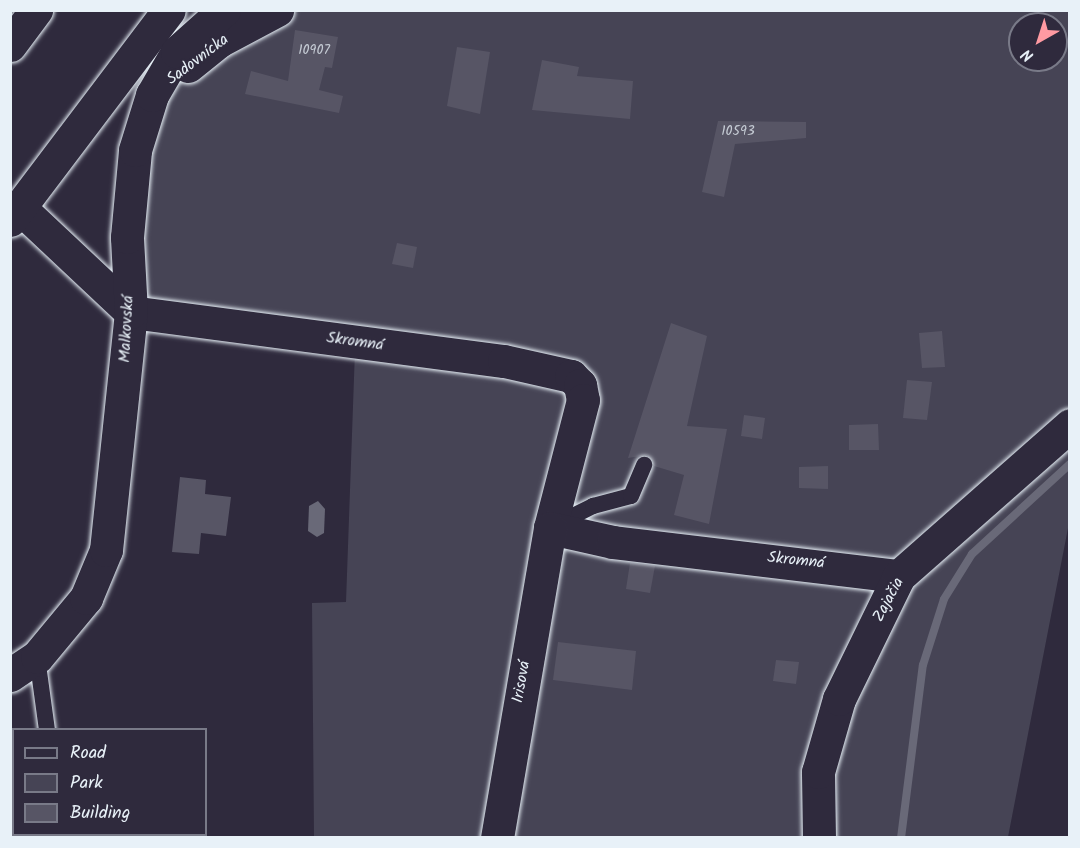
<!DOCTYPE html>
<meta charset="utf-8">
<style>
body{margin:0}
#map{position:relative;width:1080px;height:848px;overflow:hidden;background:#2f2a3d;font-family:Kalam,sans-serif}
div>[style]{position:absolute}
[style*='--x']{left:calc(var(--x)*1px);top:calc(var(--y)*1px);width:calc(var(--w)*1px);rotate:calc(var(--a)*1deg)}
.green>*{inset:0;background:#464455}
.water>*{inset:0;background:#696978}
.stream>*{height:8px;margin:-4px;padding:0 4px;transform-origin:4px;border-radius:4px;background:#696978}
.building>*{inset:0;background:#575565}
.roads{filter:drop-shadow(0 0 2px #e8f1f8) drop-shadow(0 0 2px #e8f1f8)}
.service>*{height:16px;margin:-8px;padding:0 8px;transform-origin:8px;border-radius:8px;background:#2f2a3d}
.minor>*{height:33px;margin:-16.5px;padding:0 16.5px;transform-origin:16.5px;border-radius:16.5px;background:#2f2a3d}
.motorway>*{height:33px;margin:-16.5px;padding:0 16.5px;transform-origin:16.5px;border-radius:16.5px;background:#2f2a3d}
span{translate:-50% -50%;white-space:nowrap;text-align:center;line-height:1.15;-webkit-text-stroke:4.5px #2f2a3d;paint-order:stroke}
.number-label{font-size:14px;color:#c4cad3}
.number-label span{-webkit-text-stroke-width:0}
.street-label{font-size:16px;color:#e8f1f8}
.frame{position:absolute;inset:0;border:12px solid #e8f1f8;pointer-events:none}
.legend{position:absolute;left:12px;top:728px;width:195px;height:108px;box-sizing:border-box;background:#2f2a3d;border:2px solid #797a88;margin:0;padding:8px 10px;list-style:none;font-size:18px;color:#e8f1f8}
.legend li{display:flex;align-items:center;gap:12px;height:30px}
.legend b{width:30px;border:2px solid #797a88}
.north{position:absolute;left:1008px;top:12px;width:60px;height:60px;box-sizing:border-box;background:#2f2a3d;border:2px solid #797a88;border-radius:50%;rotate:219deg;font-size:16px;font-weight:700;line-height:24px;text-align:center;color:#e8f1f8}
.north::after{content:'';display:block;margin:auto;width:21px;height:27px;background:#ff9aa2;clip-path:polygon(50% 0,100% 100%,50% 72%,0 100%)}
</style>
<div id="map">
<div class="green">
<i style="clip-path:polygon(evenodd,247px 11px,1069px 11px,1069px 523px,1008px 837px,314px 837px,312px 603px,346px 602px,355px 350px,175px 325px,140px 332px,128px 195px,166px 85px,247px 11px,1020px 24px,1056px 24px,1056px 60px,1020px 60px,1020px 24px)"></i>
</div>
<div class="water">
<i style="clip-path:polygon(318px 501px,325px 509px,324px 533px,317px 537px,308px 531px,309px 506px)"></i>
</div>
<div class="stream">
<i style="--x:901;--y:838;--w:174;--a:-82.8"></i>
<i style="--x:923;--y:665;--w:69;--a:-72.3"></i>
<i style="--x:944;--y:599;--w:53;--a:-58.1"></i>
<i style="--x:972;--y:554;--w:133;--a:-42.6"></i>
</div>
<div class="building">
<i style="clip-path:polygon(295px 30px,338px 37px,332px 68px,325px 67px,319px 90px,343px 96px,339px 113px,245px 94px,251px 71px,288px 81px)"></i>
<i style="clip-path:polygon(457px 47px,490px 52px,480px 114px,447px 106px)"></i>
<i style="clip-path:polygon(542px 60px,579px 67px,577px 76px,633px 81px,630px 119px,532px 110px)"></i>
<i style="clip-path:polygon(718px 121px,806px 122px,806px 138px,735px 144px,724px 197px,702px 192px)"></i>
<i style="clip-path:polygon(397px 243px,417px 247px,413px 268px,392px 264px)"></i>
<i style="clip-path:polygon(671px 323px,707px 336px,687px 426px,727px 429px,709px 524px,674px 515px,684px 475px,654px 466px,647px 455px,628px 458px)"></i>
<i style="clip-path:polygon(942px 331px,945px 367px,922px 368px,919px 333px)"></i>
<i style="clip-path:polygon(907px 380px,932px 382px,927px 420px,903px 418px)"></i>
<i style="clip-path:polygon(744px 415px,765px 418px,762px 439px,741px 436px)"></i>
<i style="clip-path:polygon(878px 424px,879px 450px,849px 450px,849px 425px)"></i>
<i style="clip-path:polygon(828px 466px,828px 489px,799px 488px,799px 467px)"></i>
<i style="clip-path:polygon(180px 477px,206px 480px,205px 494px,231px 497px,226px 536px,201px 533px,199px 554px,172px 552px)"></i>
<i style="clip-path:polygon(630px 563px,655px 566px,650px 593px,626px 589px)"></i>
<i style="clip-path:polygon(558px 642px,636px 651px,632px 690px,553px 680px)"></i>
<i style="clip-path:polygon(776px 660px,799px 662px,796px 684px,773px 681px)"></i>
</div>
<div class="roads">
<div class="service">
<i style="--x:553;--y:526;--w:45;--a:-26.6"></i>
<i style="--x:593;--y:506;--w:39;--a:-15"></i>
<i style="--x:631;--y:496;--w:34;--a:-67"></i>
<i style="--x:37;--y:657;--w:74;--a:82.2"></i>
<i style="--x:60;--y:834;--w:4;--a:76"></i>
</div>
<div class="minor">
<i style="--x:188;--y:66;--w:40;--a:-39"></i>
<i style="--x:219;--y:41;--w:66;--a:-28.1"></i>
<i style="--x:19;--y:207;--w:154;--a:43.2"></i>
<i style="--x:131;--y:312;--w:376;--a:7.5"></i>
<i style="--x:504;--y:361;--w:69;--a:12.6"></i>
<i style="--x:571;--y:376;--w:13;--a:45"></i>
<i style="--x:580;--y:385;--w:15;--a:79"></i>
<i style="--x:583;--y:400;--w:132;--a:104.5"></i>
<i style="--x:550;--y:528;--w:65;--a:12.5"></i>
<i style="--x:613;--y:542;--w:288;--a:6.8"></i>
<i style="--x:10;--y:220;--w:263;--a:-52.9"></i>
<i style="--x:10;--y:675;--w:32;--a:-34"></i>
<i style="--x:37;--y:657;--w:77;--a:-50.3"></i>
<i style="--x:86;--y:598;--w:52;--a:-67.4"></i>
<i style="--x:106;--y:550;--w:239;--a:-84"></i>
<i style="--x:131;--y:312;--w:75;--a:-93.1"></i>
<i style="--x:127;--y:237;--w:87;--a:-84.7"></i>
<i style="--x:135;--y:150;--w:58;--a:-72.8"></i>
<i style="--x:152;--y:95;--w:50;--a:-59.8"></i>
<i style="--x:177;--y:52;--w:63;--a:-41.8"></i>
<i style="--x:497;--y:838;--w:314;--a:-80.3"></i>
<i style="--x:819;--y:838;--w:66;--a:-90.9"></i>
<i style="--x:818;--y:772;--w:76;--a:-74"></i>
<i style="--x:839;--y:699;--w:137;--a:-64"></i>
<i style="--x:899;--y:576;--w:228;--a:-41.4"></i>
</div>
<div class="motorway">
<i style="--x:10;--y:45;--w:44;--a:-53.4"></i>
</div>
</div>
<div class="number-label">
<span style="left:314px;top:50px">10907</span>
<span style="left:738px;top:131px">10593</span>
</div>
<div class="street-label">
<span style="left:198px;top:60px;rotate:-37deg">Sadovnícka</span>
<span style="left:127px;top:329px;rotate:-87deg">Malkovská</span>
<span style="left:355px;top:342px;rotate:8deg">Skromná</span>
<span style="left:796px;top:561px;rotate:6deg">Skromná</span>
<span style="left:889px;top:600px;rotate:-62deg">Zajačia</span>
<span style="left:522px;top:682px;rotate:-80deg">Irisová</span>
</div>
<div class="frame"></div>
<ul class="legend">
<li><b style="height:8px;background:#2f2a3d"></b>Road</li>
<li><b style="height:16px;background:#464455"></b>Park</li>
<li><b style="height:16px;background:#575565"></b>Building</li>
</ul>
<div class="north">N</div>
</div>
